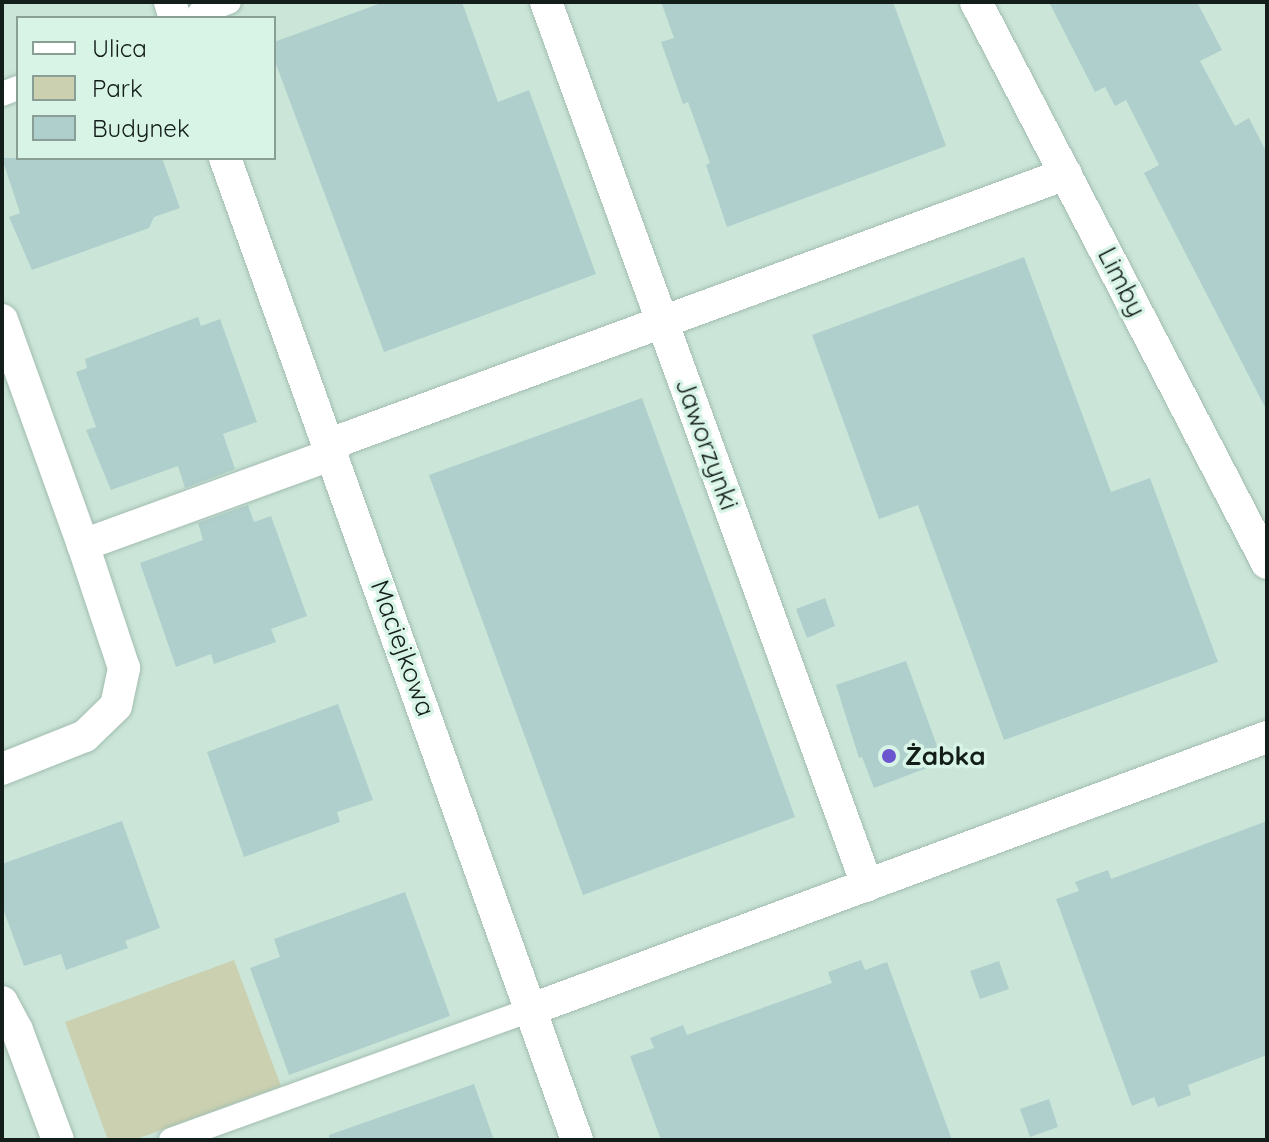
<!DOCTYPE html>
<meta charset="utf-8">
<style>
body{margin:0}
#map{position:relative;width:1269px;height:1142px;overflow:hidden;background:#cbe6d9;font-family:Quicksand,sans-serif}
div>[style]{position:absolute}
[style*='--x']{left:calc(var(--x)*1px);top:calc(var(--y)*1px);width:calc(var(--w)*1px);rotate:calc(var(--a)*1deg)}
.green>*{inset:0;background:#cad0b0}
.building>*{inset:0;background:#afcfcc}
.roads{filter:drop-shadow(0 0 2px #a2bcb0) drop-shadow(0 0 2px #a2bcb0)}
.pedestrian>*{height:24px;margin:-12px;padding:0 12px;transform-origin:12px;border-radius:12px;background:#fff}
.minor>*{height:32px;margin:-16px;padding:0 16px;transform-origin:16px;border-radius:16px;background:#fff}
.dots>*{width:22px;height:22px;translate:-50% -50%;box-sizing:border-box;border:4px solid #d8f4e7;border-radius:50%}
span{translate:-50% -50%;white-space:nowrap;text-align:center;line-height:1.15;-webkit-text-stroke:7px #d8f4e7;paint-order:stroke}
.street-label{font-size:26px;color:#131d19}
.poi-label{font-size:26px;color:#131d19;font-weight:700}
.left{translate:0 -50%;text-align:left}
.frame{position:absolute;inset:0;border:4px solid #131d19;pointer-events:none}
.legend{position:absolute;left:16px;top:16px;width:260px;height:144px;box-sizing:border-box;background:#d8f4e7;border:2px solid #899e95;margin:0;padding:10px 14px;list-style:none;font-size:24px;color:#131d19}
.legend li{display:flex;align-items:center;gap:16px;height:40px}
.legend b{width:40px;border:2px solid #899e95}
</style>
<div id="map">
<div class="green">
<i style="clip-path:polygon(234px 960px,281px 1086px,134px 1140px,108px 1140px,65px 1022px)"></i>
</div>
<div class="building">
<i style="clip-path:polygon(384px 2px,462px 2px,498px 102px,529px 90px,596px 274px,384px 352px,274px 59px,274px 42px)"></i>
<i style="clip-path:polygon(661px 2px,893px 2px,946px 146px,727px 227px,706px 165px,710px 163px,688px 102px,683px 104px,661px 42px,674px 38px)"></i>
<i style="clip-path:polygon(1049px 2px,1197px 2px,1222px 50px,1200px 61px,1235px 126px,1249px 118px,1267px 153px,1267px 411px,1144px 173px,1159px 165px,1126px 100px,1115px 106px,1105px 87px,1095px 92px)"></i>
<i style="clip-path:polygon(2px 158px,162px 158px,180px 208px,154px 217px,149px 228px,32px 270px,9px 217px,20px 213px)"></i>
<i style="clip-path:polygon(1024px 257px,1111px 492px,1150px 478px,1218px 662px,1004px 740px,918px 505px,879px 519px,812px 335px)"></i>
<i style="clip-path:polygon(198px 317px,201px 326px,220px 319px,257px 422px,223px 434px,235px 469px,185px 488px,178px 466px,111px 490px,86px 430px,96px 427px,76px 372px,87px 368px,85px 359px)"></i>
<i style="clip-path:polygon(642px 398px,795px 817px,583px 895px,429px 475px)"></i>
<i style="clip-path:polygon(248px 505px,254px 522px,271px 516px,307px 616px,271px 629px,276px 642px,214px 664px,211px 654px,176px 667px,140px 563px,203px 540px,198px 523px)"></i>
<i style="clip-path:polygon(825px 598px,835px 626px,807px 638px,796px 609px)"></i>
<i style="clip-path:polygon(906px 661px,943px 762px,874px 788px,862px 757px,859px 758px,836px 685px)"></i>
<i style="clip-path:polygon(338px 704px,373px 800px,337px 812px,340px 822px,244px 857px,207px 752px)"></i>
<i style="clip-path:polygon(122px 821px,160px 928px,125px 941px,128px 948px,66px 970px,61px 954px,24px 966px,2px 906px,2px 864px)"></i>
<i style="clip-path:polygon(1267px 821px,1267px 1055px,1188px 1085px,1191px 1095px,1158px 1107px,1154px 1097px,1132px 1106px,1056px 899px,1079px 891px,1075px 882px,1108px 870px,1111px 879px)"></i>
<i style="clip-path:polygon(405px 892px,450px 1016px,289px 1075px,250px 968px,280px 957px,274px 939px)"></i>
<i style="clip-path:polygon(861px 960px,865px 970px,887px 962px,952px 1140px,661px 1140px,630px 1056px,654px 1048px,650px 1038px,683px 1025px,687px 1035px,832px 983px,828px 972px)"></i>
<i style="clip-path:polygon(999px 961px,1009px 989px,980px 999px,970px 971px)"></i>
<i style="clip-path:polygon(474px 1084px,494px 1140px,329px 1140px,329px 1135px)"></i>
<i style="clip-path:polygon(1049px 1099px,1058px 1127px,1030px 1137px,1020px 1109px)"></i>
</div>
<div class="roads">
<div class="pedestrian">
<i style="--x:198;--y:18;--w:5;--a:-68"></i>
<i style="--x:200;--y:13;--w:31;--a:-21"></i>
<i style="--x:2;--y:94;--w:17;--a:-21"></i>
<i style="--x:171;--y:1140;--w:384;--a:-19.9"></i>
</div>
<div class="minor">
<i style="--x:170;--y:2;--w:17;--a:73"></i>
<i style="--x:546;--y:2;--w:940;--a:70.02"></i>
<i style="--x:976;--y:2;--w:632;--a:62.58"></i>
<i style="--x:225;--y:158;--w:1043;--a:70.28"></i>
<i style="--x:2;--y:320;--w:239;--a:70.2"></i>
<i style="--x:83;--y:545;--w:266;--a:-20"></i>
<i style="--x:330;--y:444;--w:784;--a:-20.15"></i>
<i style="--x:2;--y:769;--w:89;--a:-21.7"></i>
<i style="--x:85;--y:736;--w:43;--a:-44.1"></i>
<i style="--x:116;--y:706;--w:39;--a:-78"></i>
<i style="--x:124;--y:668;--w:130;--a:-108.4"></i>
<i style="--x:2;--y:1002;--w:32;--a:62"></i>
<i style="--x:17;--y:1030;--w:117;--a:69.6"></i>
<i style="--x:532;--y:1009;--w:784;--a:-20.31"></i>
</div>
</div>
<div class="dots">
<i style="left:889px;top:756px;background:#6c56d0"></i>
</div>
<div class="street-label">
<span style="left:1122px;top:282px;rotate:63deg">Limby</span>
<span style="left:707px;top:444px;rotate:70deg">Jaworzynki</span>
<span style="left:403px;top:648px;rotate:70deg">Maciejkowa</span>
</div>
<div class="poi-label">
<span class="left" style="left:905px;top:756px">Żabka</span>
</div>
<div class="frame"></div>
<ul class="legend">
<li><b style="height:10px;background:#fff"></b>Ulica</li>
<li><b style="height:22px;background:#cad0b0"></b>Park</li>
<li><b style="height:22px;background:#afcfcc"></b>Budynek</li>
</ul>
</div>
